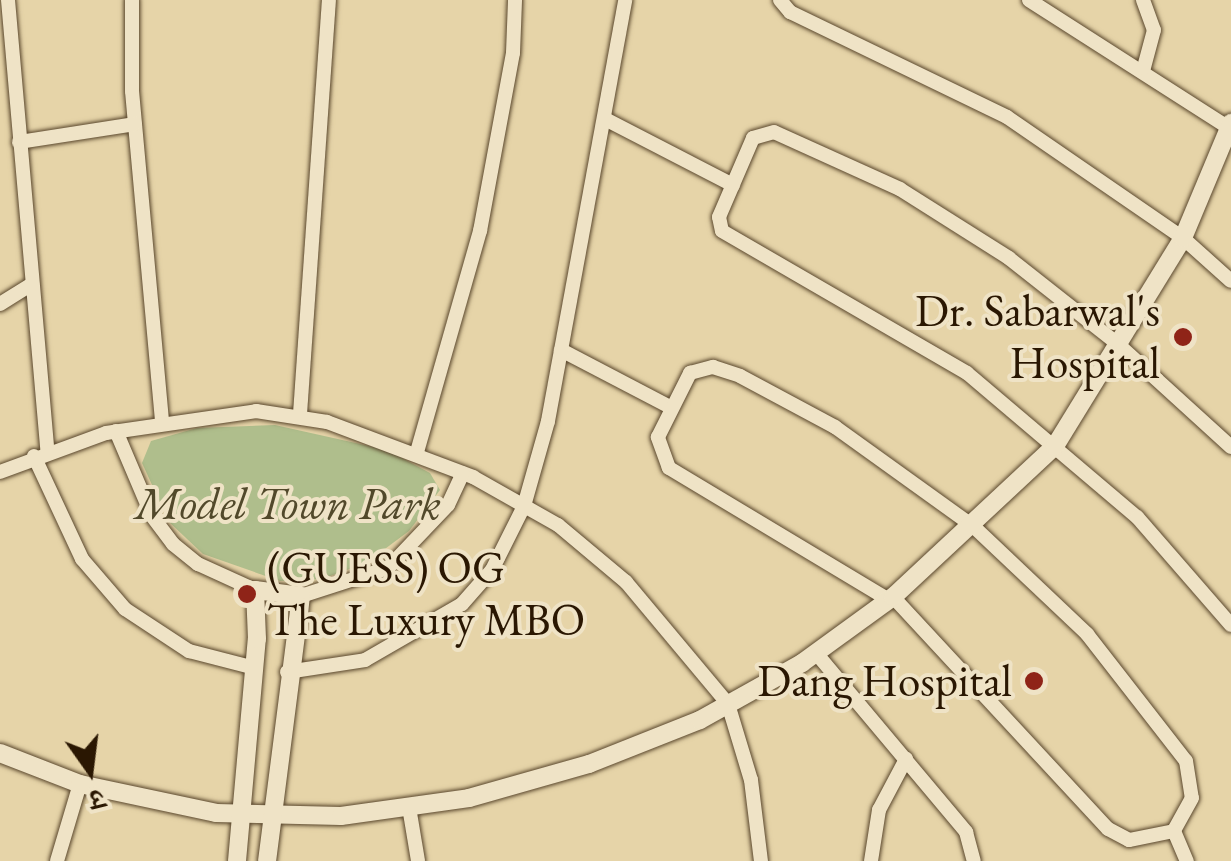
<!DOCTYPE html>
<meta charset="utf-8">
<style>
body{margin:0}
#map{position:relative;width:1231px;height:861px;overflow:hidden;background:#e6d4a8;font-family:"EB Garamond","Noto Serif Devanagari",serif}
div>[style]{position:absolute}
[style*='--x']{left:calc(var(--x)*1px);top:calc(var(--y)*1px);width:calc(var(--w)*1px);rotate:calc(var(--a)*1deg)}
.green>*{inset:0;background:#afbe8c}
.roads{filter:drop-shadow(0 0 2px #59462c) drop-shadow(0 0 2px #59462c)}
.minor>*{height:14px;margin:-7px;padding:0 7px;transform-origin:7px;border-radius:7px;background:#efe3c6}
.tertiary>*{height:18px;margin:-9px;padding:0 9px;transform-origin:9px;border-radius:9px;background:#efe3c6}
.dots>*{width:28px;height:28px;translate:-50% -50%;box-sizing:border-box;border:5px solid #efe3c6;border-radius:50%}
span{translate:-50% -50%;white-space:nowrap;text-align:center;line-height:1.15;-webkit-text-stroke:8px #efe3c6;paint-order:stroke}
.poi-label{font-size:45px;color:#2a1702}
.right{translate:-100% -50%;text-align:right}
.left{translate:0 -50%;text-align:left}
.park-label{font-size:45px;color:#52492b;font-style:italic}
.north{position:absolute;left:40px;top:721px;width:100px;height:100px;-webkit-text-stroke:8px #efe3c6;paint-order:stroke;rotate:166deg;font-size:28px;font-weight:700;line-height:40px;text-align:center;color:#2a1702}
.north::after{content:'';display:block;margin:auto;width:35px;height:45px;background:#2a1702;clip-path:polygon(50% 0,100% 100%,50% 72%,0 100%)}
</style>
<div id="map">
<div class="green">
<i style="clip-path:polygon(275px 425px,387px 450px,430px 473px,440px 490px,409px 531px,366px 563px,322px 579px,280px 581px,203px 554px,169px 522px,142px 463px,151px 441px,197px 428px)"></i>
</div>
<div class="roads">
<div class="minor">
<i style="--x:8;--y:0;--w:452;--a:85"></i>
<i style="--x:132;--y:0;--w:91;--a:90"></i>
<i style="--x:132;--y:91;--w:332;--a:84.8"></i>
<i style="--x:780;--y:0;--w:16;--a:50"></i>
<i style="--x:790;--y:12;--w:241;--a:25.8"></i>
<i style="--x:1007;--y:117;--w:214;--a:34.5"></i>
<i style="--x:1183;--y:238;--w:64;--a:41.9"></i>
<i style="--x:1029;--y:0;--w:240;--a:32.6"></i>
<i style="--x:1143;--y:0;--w:32;--a:70"></i>
<i style="--x:1154;--y:30;--w:39;--a:105"></i>
<i style="--x:605;--y:119;--w:144;--a:27.3"></i>
<i style="--x:19;--y:142;--w:117;--a:-8.8"></i>
<i style="--x:0;--y:304;--w:38;--a:-32"></i>
<i style="--x:561;--y:350;--w:125;--a:27.6"></i>
<i style="--x:300;--y:414;--w:415;--a:-86"></i>
<i style="--x:116;--y:431;--w:92;--a:67"></i>
<i style="--x:152;--y:516;--w:35;--a:53"></i>
<i style="--x:173;--y:544;--w:32;--a:39"></i>
<i style="--x:198;--y:564;--w:63;--a:24.5"></i>
<i style="--x:1231;--y:447;--w:151;--a:-137.7"></i>
<i style="--x:1119;--y:345;--w:140;--a:-141.7"></i>
<i style="--x:1009;--y:258;--w:129;--a:-147.7"></i>
<i style="--x:900;--y:189;--w:138;--a:-155.7"></i>
<i style="--x:774;--y:132;--w:22;--a:164"></i>
<i style="--x:753;--y:138;--w:86;--a:113.3"></i>
<i style="--x:719;--y:217;--w:14;--a:78"></i>
<i style="--x:722;--y:231;--w:283;--a:30.1"></i>
<i style="--x:967;--y:373;--w:223;--a:40.3"></i>
<i style="--x:1137;--y:517;--w:143;--a:49"></i>
<i style="--x:417;--y:452;--w:230;--a:-74.1"></i>
<i style="--x:480;--y:231;--w:181;--a:-79.5"></i>
<i style="--x:513;--y:53;--w:53;--a:-87.8"></i>
<i style="--x:34;--y:456;--w:114;--a:65"></i>
<i style="--x:82;--y:559;--w:66;--a:49.3"></i>
<i style="--x:125;--y:609;--w:77;--a:33.3"></i>
<i style="--x:189;--y:651;--w:68;--a:14.4"></i>
<i style="--x:0;--y:472;--w:113;--a:-20.2"></i>
<i style="--x:106;--y:433;--w:152;--a:-8.3"></i>
<i style="--x:256;--y:411;--w:72;--a:8.8"></i>
<i style="--x:327;--y:422;--w:156;--a:20.6"></i>
<i style="--x:473;--y:477;--w:98;--a:29.5"></i>
<i style="--x:558;--y:525;--w:89;--a:40"></i>
<i style="--x:626;--y:582;--w:159;--a:50.1"></i>
<i style="--x:728;--y:704;--w:79;--a:73.2"></i>
<i style="--x:751;--y:780;--w:82;--a:83"></i>
<i style="--x:301;--y:596;--w:91;--a:-17.8"></i>
<i style="--x:388;--y:568;--w:87;--a:-46.4"></i>
<i style="--x:448;--y:505;--w:35;--a:-65"></i>
<i style="--x:889;--y:600;--w:257;--a:-149"></i>
<i style="--x:669;--y:468;--w:33;--a:-110"></i>
<i style="--x:658;--y:437;--w:72;--a:-63.4"></i>
<i style="--x:690;--y:373;--w:24;--a:-15"></i>
<i style="--x:713;--y:367;--w:28;--a:18"></i>
<i style="--x:740;--y:376;--w:108;--a:28.2"></i>
<i style="--x:835;--y:427;--w:171;--a:35.7"></i>
<i style="--x:974;--y:527;--w:156;--a:43.4"></i>
<i style="--x:1087;--y:634;--w:161;--a:52.1"></i>
<i style="--x:1186;--y:761;--w:37;--a:81"></i>
<i style="--x:1192;--y:798;--w:38;--a:119"></i>
<i style="--x:1174;--y:831;--w:46;--a:168.7"></i>
<i style="--x:1129;--y:840;--w:24;--a:-152"></i>
<i style="--x:1108;--y:829;--w:316;--a:-132.8"></i>
<i style="--x:816;--y:653;--w:234;--a:50"></i>
<i style="--x:966;--y:832;--w:30;--a:75"></i>
<i style="--x:287;--y:672;--w:79;--a:-8.7"></i>
<i style="--x:365;--y:660;--w:112;--a:-30"></i>
<i style="--x:462;--y:604;--w:45;--a:-48.6"></i>
<i style="--x:492;--y:570;--w:72;--a:-63.4"></i>
<i style="--x:524;--y:506;--w:88;--a:-74.2"></i>
<i style="--x:548;--y:421;--w:428;--a:-79.6"></i>
<i style="--x:409;--y:807;--w:55;--a:80.5"></i>
<i style="--x:1174;--y:831;--w:33;--a:67"></i>
<i style="--x:57;--y:861;--w:80;--a:-73.4"></i>
<i style="--x:871;--y:861;--w:52;--a:-81.1"></i>
<i style="--x:879;--y:810;--w:58;--a:-62.1"></i>
</div>
<div class="tertiary">
<i style="--x:0;--y:753;--w:86;--a:21.2"></i>
<i style="--x:80;--y:784;--w:139;--a:12"></i>
<i style="--x:216;--y:813;--w:125;--a:1.4"></i>
<i style="--x:341;--y:816;--w:129;--a:-8"></i>
<i style="--x:469;--y:798;--w:125;--a:-15.8"></i>
<i style="--x:589;--y:764;--w:119;--a:-21.6"></i>
<i style="--x:700;--y:720;--w:117;--a:-29.2"></i>
<i style="--x:802;--y:663;--w:112;--a:-36"></i>
<i style="--x:893;--y:597;--w:221;--a:-43"></i>
<i style="--x:1055;--y:446;--w:244;--a:-58.4"></i>
<i style="--x:1183;--y:238;--w:125;--a:-67.3"></i>
<i style="--x:237;--y:861;--w:223;--a:-84.9"></i>
<i style="--x:257;--y:639;--w:49;--a:-92.3"></i>
<i style="--x:255;--y:590;--w:46;--a:7.4"></i>
<i style="--x:301;--y:596;--w:267;--a:97.3"></i>
</div>
</div>
<div class="dots">
<i style="left:1183px;top:337px;background:#8f2418"></i>
<i style="left:247px;top:594px;background:#8f2418"></i>
<i style="left:1034px;top:681px;background:#8f2418"></i>
</div>
<div class="poi-label">
<span class="right" style="left:1160px;top:337px">Dr. Sabarwal's<br>Hospital</span>
<span class="left" style="left:267px;top:594px">(GUESS) OG<br>The Luxury MBO</span>
<span class="right" style="left:1012px;top:681px">Dang Hospital</span>
</div>
<div class="park-label">
<span style="left:288px;top:504px">Model Town Park</span>
</div>
<div class="north">उ</div>
</div>
